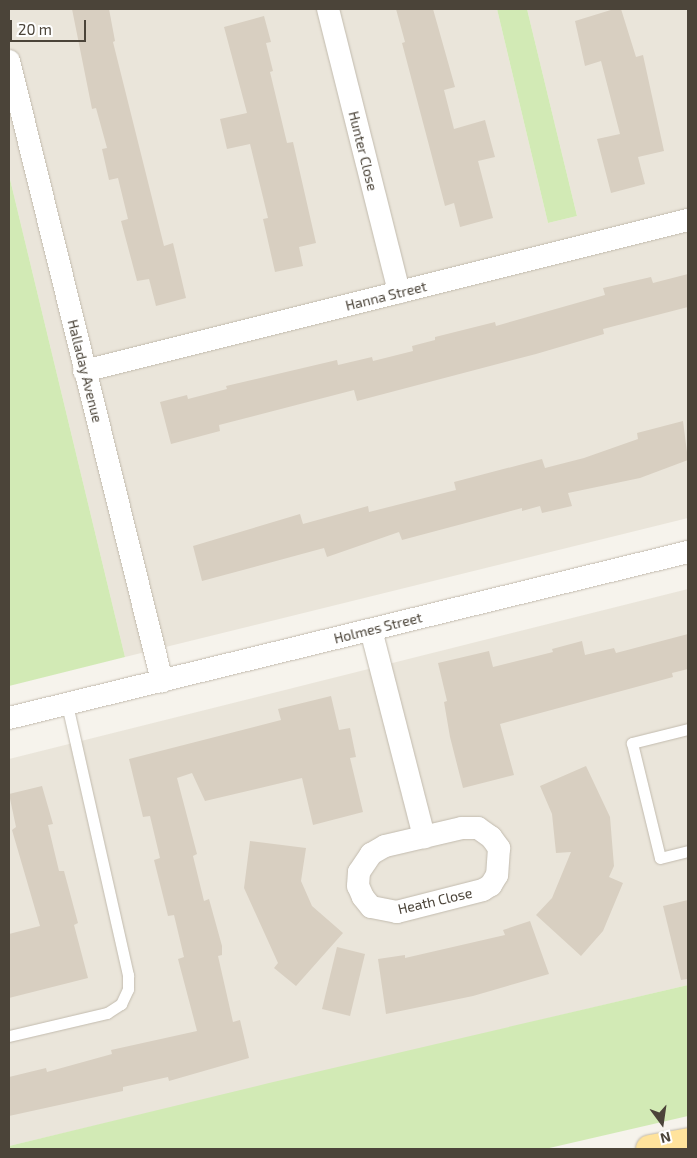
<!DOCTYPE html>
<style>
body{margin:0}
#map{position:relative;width:697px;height:1158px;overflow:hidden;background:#f6f3ec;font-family:"Exo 2",sans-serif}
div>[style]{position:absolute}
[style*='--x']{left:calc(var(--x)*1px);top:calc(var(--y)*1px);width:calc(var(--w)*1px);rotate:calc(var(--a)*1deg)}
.residential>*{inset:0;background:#eae5da}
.green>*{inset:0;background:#d2eab5}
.building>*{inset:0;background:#d8cfc1}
.roads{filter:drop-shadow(0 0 1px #c2bbae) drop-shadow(0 0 1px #c2bbae)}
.lane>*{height:11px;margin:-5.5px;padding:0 5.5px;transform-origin:5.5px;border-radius:5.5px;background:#fff}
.street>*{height:22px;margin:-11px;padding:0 11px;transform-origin:11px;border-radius:11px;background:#fff}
.primary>*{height:28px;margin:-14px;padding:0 14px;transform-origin:14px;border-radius:14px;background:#ffe39c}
span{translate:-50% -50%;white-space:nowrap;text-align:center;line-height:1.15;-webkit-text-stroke:4px #fff;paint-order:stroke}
.street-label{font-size:14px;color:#4b4439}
.frame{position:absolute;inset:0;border:10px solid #4b4439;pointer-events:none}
.north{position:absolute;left:637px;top:1098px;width:50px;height:50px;-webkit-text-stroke:4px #fff;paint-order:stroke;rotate:166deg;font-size:14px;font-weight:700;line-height:20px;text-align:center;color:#4b4439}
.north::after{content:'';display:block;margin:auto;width:18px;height:22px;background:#4b4439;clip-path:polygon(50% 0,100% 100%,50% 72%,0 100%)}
.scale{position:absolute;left:10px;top:20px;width:76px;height:22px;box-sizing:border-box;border:2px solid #4b4439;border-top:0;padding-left:6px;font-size:15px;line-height:18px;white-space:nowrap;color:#4b4439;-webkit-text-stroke:4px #fff;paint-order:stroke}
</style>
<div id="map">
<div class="residential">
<i style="clip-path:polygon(9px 9px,497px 9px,548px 223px,577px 216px,527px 9px,688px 9px,688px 518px,125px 657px,9px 175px)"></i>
<i style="clip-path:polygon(688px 589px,688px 985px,9px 1146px,9px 759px)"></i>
</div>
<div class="green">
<i style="clip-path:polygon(497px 9px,527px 9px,577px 216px,548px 223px)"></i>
<i style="clip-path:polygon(9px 175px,125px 657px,9px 686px)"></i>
<i style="clip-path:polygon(688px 985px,688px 1116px,545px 1149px,9px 1149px,9px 1146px,269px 1083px)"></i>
</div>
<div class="building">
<i style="clip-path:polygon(72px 9px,109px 9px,115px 41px,113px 42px,164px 246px,173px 243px,186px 298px,156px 306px,149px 279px,137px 281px,121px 221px,128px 219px,118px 178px,109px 180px,102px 149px,107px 148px,96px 108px,92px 109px)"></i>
<i style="clip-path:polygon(396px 9px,433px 9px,455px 87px,444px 90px,454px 129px,485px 120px,495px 157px,478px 161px,493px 218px,460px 227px,454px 203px,445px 206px,402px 43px,405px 42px)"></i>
<i style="clip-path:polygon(614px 9px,621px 9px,636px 57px,643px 55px,664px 151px,638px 157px,645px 184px,611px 193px,597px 139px,620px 134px,601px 61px,585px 66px,575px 21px)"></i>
<i style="clip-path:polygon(264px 16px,271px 42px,266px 43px,273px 71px,270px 72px,287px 143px,293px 142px,316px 243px,299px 247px,303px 266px,275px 272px,263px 219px,268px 218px,250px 144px,227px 149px,220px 119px,247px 113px,224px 27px)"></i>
<i style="clip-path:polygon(688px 274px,688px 307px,603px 329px,604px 334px,536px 354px,357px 401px,354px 390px,219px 425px,220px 431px,171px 444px,160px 402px,187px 395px,188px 399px,227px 389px,226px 386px,337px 360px,338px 365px,372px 357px,373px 361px,413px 351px,412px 346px,435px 340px,435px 337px,495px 322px,496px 326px,605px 295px,603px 288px,651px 277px,653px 283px)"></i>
<i style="clip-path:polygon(683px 421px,688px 460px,640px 478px,568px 493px,572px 506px,542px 513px,540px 506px,522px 511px,522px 508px,402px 540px,399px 532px,327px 557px,324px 548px,202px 581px,193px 546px,300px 514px,303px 524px,368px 506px,369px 512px,456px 490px,454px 482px,542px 459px,545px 468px,584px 458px,638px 439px,637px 433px)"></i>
<i style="clip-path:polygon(688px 634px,688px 669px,672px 673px,673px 677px,500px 724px,514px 775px,463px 788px,450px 737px,444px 702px,447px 701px,438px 663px,489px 651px,493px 667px,553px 652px,552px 649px,582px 641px,585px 655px,614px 648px,616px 653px)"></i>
<i style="clip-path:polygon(331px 696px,339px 730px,350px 728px,356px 757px,350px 758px,363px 812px,313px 825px,302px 778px,205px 801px,192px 773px,177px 778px,197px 854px,193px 856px,204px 901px,209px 899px,222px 946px,222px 955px,218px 956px,233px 1022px,240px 1020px,249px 1058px,169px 1081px,168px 1077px,123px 1087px,123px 1091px,9px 1116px,9px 1077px,46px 1068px,47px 1072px,112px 1054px,111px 1050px,197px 1031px,178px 959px,184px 957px,174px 915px,168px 916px,154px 860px,160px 858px,150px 816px,143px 817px,129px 759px,281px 720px,278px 709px)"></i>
<i style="clip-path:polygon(586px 766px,610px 817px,614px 866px,609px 877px,623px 883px,603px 931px,581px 956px,536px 915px,552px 898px,571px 852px,556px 853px,552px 814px,540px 786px)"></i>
<i style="clip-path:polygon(42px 786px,53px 824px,48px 825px,59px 871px,64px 871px,78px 923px,74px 925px,88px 978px,9px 998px,9px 934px,40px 926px,12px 830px,16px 827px,9px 794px)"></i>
<i style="clip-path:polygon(250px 841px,306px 848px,301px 881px,312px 906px,343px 933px,296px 986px,274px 968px,278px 963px,244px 888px)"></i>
<i style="clip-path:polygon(688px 900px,688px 979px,681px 980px,663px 906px)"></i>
<i style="clip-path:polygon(530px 921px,549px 974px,473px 996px,386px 1014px,378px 959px,405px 955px,405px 958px,505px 935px,503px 930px)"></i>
<i style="clip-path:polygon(337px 947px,365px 954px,350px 1016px,322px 1009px)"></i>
</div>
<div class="roads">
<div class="lane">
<i style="--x:688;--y:729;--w:58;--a:166"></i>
<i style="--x:632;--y:743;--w:118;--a:76.3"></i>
<i style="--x:660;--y:858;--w:29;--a:-14"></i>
<i style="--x:9;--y:1036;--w:101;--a:-13.2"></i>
<i style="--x:107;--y:1013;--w:17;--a:-33"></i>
<i style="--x:121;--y:1004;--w:17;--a:-65"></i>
<i style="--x:128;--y:989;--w:14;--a:-90"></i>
<i style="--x:128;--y:975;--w:278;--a:-102.7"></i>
</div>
<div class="street">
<i style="--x:328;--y:9;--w:292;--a:75.9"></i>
<i style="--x:9;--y:61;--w:639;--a:76.14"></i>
<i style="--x:84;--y:371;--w:623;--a:-14.04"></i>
<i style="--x:371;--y:630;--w:214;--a:75.6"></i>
<i style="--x:9;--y:718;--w:699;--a:-13.74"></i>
<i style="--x:462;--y:828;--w:16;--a:0"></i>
<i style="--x:478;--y:828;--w:16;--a:35"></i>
<i style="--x:491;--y:837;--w:14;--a:54"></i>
<i style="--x:499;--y:848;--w:27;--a:94"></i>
<i style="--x:497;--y:875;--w:12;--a:121"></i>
<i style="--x:491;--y:885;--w:9;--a:148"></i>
<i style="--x:483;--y:890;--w:89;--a:165.7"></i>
<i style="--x:397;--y:912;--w:26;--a:-169"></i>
<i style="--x:371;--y:907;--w:13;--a:-129"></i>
<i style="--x:363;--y:897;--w:12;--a:-114"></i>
<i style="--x:358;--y:886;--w:14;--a:-86"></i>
<i style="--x:359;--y:872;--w:22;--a:-56"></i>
<i style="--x:371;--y:854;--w:16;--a:-30"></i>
<i style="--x:385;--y:846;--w:79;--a:-13.2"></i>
</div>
<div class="primary">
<i style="--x:650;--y:1149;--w:39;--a:-10"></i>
</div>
</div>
<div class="street-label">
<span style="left:363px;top:151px;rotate:76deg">Hunter Close</span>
<span style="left:386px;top:296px;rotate:-14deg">Hanna Street</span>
<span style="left:85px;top:371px;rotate:76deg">Halladay Avenue</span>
<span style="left:378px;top:628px;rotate:-14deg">Holmes Street</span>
<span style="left:435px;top:901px;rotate:-13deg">Heath Close</span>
</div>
<div class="frame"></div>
<div class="north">N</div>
<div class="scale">20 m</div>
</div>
